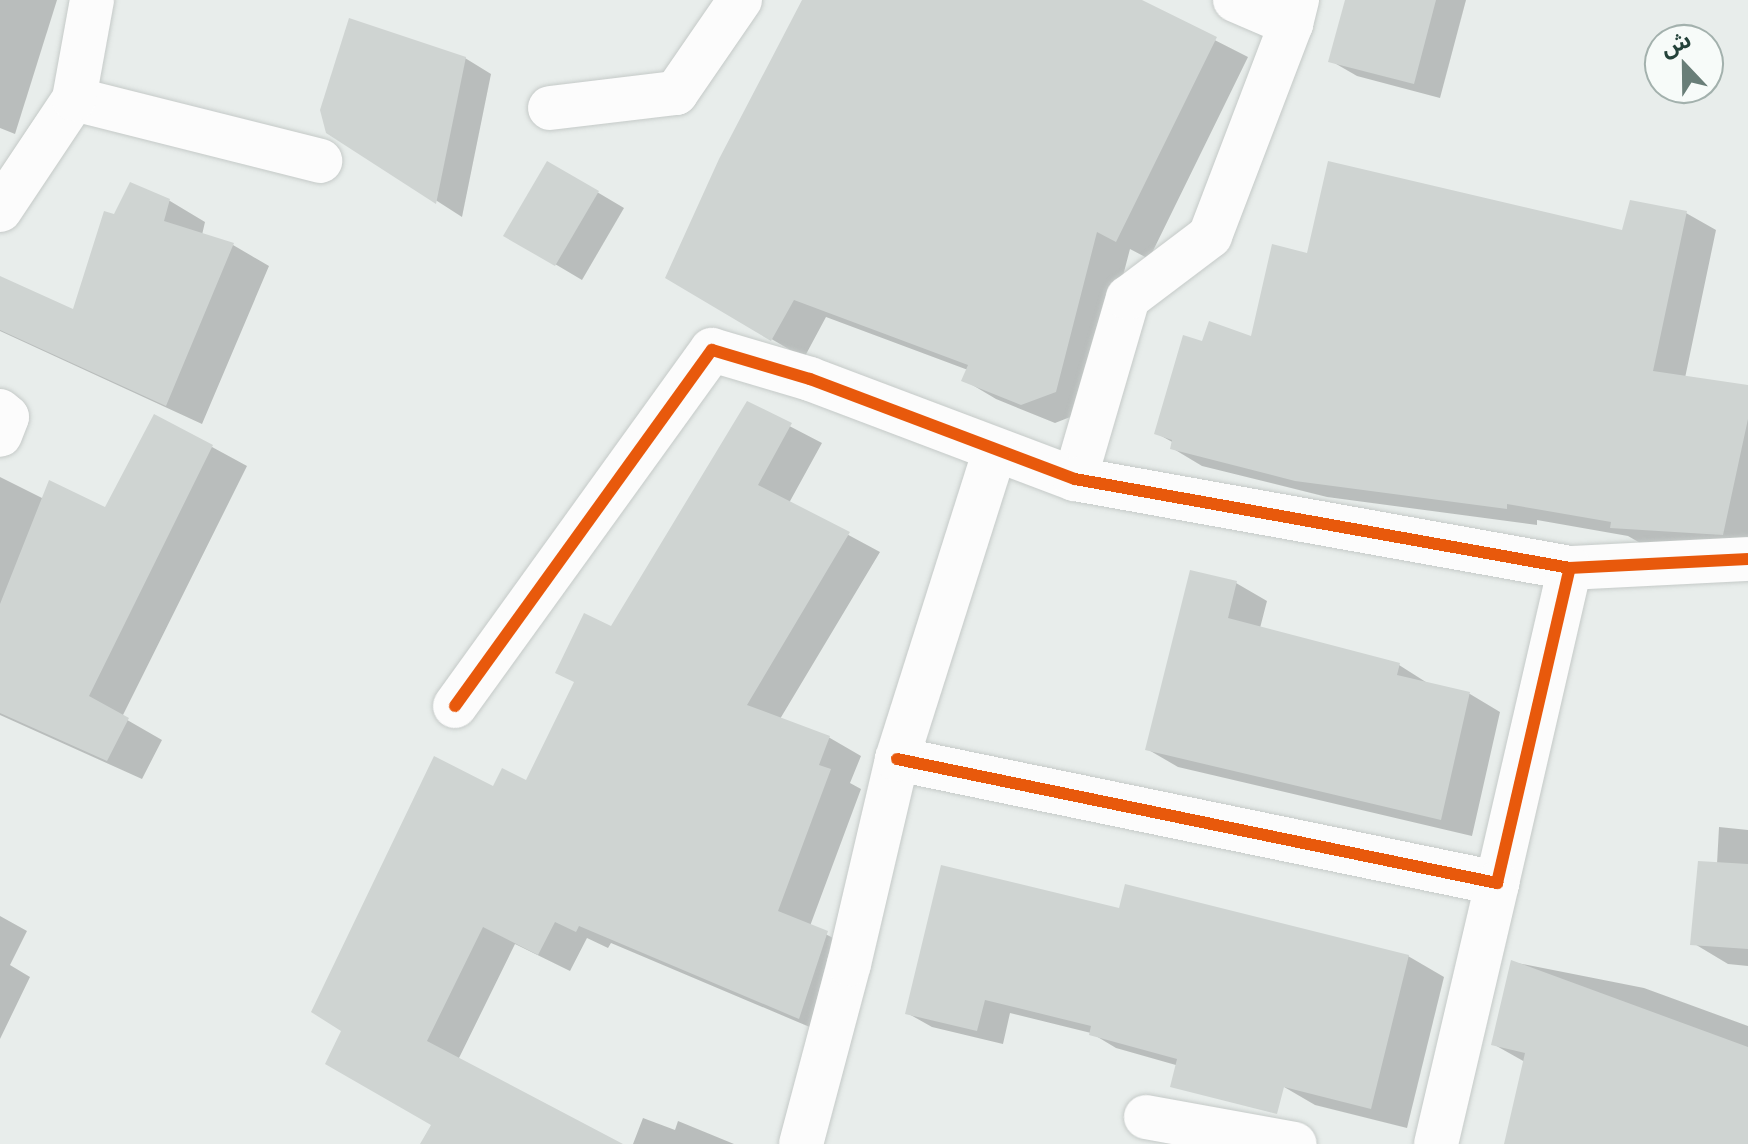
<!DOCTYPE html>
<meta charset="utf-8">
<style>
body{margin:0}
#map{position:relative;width:1748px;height:1144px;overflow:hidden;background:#e8edeb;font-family:Lato,"Noto Sans Arabic",sans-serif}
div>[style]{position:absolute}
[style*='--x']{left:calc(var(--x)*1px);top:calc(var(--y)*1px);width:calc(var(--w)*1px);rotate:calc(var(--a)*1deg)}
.shadow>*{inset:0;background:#0003}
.building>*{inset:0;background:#cfd4d2}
.roads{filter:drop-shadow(0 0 2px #c5cac8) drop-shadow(0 0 2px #c5cac8)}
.minor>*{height:44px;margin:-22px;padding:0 22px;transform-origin:22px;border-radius:22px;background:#fcfcfc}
.cycleway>*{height:12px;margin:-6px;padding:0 6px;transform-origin:6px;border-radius:6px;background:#e8590c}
span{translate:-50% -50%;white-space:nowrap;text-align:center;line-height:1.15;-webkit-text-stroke:6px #f7fbf9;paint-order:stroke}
.north{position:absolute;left:1644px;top:24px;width:80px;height:80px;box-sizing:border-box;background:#f7fbf9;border:2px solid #a3b1ad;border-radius:50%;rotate:338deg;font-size:22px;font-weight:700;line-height:32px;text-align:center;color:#24423a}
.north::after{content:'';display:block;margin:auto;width:28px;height:36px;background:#697e78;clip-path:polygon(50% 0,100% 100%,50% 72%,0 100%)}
</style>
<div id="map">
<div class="shadow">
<i style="clip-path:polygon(0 0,57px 0,15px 134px,0 128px)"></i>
<i style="clip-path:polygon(804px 0,1136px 0,1248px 57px,1149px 259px,1130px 249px,1088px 410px,1055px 423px,996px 399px,964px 380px,968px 370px,826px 317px,804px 358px,667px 278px)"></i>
<i style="clip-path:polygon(1347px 0,1466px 0,1440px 98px,1357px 76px,1331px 61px)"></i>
<i style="clip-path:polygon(465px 58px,491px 74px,462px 217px,328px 131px)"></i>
<i style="clip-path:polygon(548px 163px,624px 208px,582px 280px,506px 235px)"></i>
<i style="clip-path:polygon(130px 185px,170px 201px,205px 222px,202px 235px,233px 245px,269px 266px,202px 424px,0 331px,0 278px,74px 311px)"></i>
<i style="clip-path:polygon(1686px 213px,1716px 230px,1685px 378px,1748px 387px,1748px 551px,1642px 544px,1628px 536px,1537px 520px,1537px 525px,1327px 497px,1202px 466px,1172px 448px,1174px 443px,1156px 433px,1203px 344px,1252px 339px,1308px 255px,1624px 233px)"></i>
<i style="clip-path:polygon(747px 404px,822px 443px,789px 503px,880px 552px,780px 719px,830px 738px,861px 756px,850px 783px,861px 789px,810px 926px,858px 951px,831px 1036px,611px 943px,608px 948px,587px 938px,570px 971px,515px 944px,458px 1060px,619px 1144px,423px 1144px,434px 1124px,327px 1063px,494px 789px,527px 783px,612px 629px)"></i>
<i style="clip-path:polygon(155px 416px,247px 466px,122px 717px,162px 740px,142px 779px,0 715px,0 477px,44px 499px,106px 510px)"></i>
<i style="clip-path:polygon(1236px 583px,1267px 601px,1260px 628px,1399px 665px,1429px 684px,1470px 694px,1500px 712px,1472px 836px,1178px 767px,1147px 749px)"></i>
<i style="clip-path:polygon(1719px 827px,1748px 830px,1748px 966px,1728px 964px,1693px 943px,1717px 864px)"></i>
<i style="clip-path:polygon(1121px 911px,1211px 1075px,1116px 1048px,1091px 1033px,1010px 1013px,1003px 1044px,932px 1027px,907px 1013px)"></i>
<i style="clip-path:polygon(0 916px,27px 931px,10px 965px,30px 977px,0 1039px)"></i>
<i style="clip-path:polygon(1408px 956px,1444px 977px,1407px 1128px,1315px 1105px,1279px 1084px)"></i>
<i style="clip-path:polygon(1512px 962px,1644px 988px,1748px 1026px,1748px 1144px,1508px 1144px,1525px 1062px,1493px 1044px)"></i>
<i style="clip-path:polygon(643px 1118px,675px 1130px,678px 1121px,734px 1144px,633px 1144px)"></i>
</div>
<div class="building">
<i style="clip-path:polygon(802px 0,1142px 0,1217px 37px,1116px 242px,1097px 232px,1056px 392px,1021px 405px,961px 381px,968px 365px,794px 300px,771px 341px,665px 278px,719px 159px)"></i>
<i style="clip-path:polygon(1345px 0,1436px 0,1414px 84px,1328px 62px)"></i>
<i style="clip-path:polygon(349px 18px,466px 57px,436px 204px,326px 133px,320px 110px)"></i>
<i style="clip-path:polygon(547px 161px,599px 191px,555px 266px,503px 236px)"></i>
<i style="clip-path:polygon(1328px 161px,1622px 230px,1630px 200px,1687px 211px,1653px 371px,1748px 385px,1748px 419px,1723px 535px,1610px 528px,1611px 522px,1507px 504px,1507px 509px,1295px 481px,1170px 449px,1172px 440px,1154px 434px,1183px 335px,1202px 341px,1209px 321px,1251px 336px,1272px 244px,1307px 253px)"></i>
<i style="clip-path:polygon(130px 182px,170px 199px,164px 221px,234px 243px,166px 406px,0 330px,0 276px,73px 309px,104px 211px,114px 214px)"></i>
<i style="clip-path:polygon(747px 401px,792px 423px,758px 485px,850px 532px,747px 705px,830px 736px,819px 765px,831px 769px,778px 911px,828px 931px,799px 1019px,579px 926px,576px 932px,555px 922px,538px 955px,483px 927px,427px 1041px,623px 1144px,420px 1144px,431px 1125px,325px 1064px,341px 1031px,311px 1012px,434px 756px,493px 786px,502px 768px,526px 780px,574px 682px,555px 673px,584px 613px,611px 626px)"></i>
<i style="clip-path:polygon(154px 414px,213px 445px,89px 696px,129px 718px,107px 761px,0 713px,0 604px,49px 480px,105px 507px)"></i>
<i style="clip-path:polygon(1190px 570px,1237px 581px,1228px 618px,1400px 663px,1397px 675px,1470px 692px,1441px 820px,1145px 750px)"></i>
<i style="clip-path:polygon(1698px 861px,1748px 864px,1748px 949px,1690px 945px)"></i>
<i style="clip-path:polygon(941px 865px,1119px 908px,1125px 884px,1409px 955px,1371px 1109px,1284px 1087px,1277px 1114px,1170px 1087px,1177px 1059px,1089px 1035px,1091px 1026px,985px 1000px,977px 1031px,905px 1014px)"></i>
<i style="clip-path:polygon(1511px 960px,1748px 1047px,1748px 1144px,1504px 1144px,1525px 1053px,1491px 1045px)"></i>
</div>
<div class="roads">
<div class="minor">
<i style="--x:1235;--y:0;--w:61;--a:23.2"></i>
<i style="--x:74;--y:99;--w:254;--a:14.1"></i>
<i style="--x:550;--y:108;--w:127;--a:-6.8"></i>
<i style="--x:676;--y:93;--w:113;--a:-55.5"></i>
<i style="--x:0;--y:210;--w:133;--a:-56.3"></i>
<i style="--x:74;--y:99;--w:101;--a:-79.7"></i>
<i style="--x:0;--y:411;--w:9;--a:41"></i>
<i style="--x:7;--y:417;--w:19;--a:111"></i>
<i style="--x:1075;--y:479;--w:189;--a:-73.7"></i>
<i style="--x:1128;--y:298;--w:103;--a:-37.1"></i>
<i style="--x:1210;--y:236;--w:227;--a:-69.1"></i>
<i style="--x:1291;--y:24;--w:25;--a:-76"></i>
<i style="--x:455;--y:706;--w:439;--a:-54.2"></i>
<i style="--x:712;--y:350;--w:102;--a:16.5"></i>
<i style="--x:810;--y:379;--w:283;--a:20.7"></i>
<i style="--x:1075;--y:479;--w:503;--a:10.19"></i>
<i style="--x:1570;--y:568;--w:178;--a:-2.9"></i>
<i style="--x:897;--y:759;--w:613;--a:11.68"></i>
<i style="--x:1497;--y:883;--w:323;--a:-77"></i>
<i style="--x:1146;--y:1117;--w:151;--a:10.3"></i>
<i style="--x:801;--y:1144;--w:186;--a:-75.1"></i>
<i style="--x:849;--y:964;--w:211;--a:-76.8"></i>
<i style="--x:897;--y:759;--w:324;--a:-72.4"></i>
<i style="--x:1436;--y:1144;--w:268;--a:-76.8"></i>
</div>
</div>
<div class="cycleway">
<i style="--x:455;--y:706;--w:439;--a:-54.2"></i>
<i style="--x:712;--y:350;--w:102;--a:16.5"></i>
<i style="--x:810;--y:379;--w:283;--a:20.7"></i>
<i style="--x:1075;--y:479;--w:503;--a:10.19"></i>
<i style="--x:1570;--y:568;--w:178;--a:-2.9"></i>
<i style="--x:897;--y:759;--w:613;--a:11.68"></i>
<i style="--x:1497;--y:883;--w:323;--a:-77"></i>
</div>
<div class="north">ش</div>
</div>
